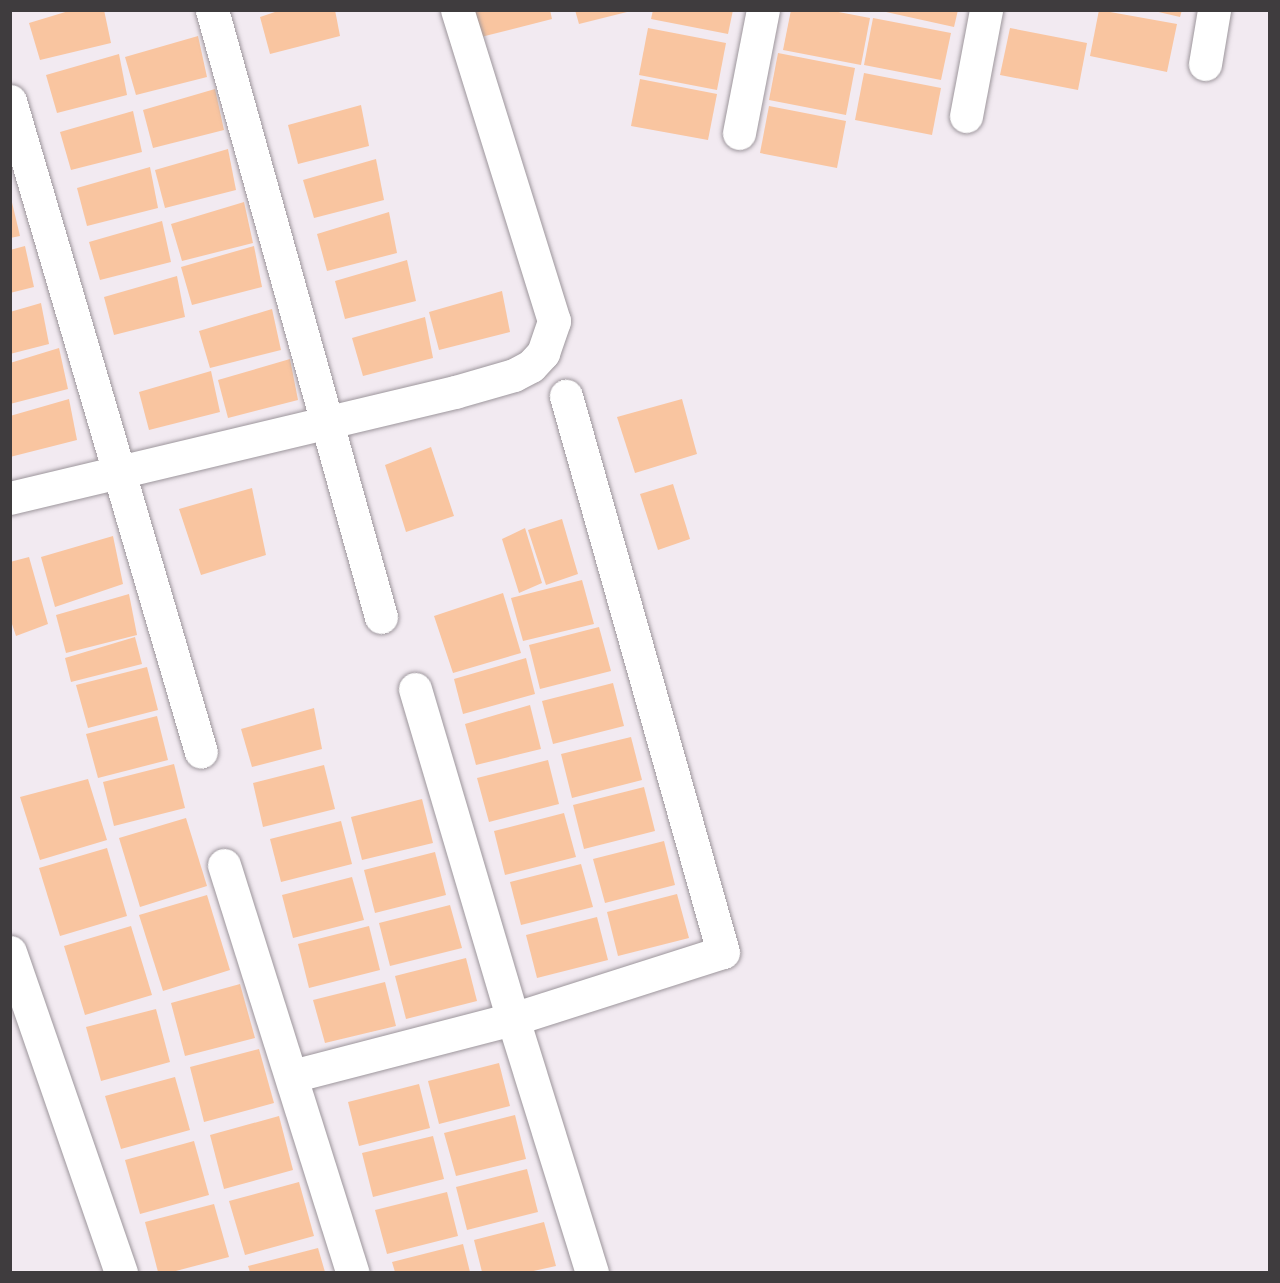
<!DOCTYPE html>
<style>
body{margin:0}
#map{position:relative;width:1280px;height:1283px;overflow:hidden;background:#f2eaf1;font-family:"Fira Sans",sans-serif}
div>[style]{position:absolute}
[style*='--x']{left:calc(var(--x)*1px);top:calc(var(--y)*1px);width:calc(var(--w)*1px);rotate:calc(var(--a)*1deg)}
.building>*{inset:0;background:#f9c5a0}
.roads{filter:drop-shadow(0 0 2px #9d969c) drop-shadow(0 0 2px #9d969c)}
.street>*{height:33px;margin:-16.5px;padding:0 16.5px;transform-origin:16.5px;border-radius:16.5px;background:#fff}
span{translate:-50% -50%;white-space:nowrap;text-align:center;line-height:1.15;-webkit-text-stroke:6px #f2eaf1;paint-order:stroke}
.frame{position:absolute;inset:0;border:12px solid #3f3c3e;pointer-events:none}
</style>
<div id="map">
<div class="building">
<i style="clip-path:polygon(72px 10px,104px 10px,111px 43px,40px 60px,29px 23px)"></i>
<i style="clip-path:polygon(281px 10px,335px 10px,340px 36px,270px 54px,260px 17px)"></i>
<i style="clip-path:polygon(474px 10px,550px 10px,552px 19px,481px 37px)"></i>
<i style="clip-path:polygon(575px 10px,631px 10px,631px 11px,579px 24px)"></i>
<i style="clip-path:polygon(653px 10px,733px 10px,728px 34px,651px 19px)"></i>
<i style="clip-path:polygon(791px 10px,828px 10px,870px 18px,861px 65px,783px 50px)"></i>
<i style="clip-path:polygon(877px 10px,958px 10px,954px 27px)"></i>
<i style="clip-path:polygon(1099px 10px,1177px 24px,1167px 72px,1090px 56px)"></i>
<i style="clip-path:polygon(1150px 10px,1182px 10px,1180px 17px)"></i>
<i style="clip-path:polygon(873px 18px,951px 33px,941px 80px,864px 65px)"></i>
<i style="clip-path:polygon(648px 28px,726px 43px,717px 90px,639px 75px)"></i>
<i style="clip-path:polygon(1010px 28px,1087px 43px,1078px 90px,1000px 75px)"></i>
<i style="clip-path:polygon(198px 36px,207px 77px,136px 95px,125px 57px)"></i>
<i style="clip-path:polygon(778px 53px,855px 68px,846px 115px,769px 100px)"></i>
<i style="clip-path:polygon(119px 54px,127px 95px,57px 113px,46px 75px)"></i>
<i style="clip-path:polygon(864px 73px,941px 88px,932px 135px,855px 120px)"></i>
<i style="clip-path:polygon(640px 79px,717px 94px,708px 140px,631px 126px)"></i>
<i style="clip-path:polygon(215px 89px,224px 130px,153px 148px,143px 110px)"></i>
<i style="clip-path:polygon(361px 105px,369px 146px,298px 164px,288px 125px)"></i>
<i style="clip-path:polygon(769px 106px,846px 121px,837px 168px,760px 153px)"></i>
<i style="clip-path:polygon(133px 111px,142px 152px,71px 170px,60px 132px)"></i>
<i style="clip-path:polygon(228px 149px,236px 190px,165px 208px,155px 170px)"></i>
<i style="clip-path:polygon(376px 159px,384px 200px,314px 218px,303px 180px)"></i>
<i style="clip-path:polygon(150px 167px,158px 208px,87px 226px,77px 188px)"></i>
<i style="clip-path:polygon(10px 194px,20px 236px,10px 238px)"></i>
<i style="clip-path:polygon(244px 202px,253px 243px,182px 261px,171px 224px)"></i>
<i style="clip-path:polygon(389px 212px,397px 253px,327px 271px,317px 234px)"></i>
<i style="clip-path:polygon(162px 221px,171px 262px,100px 280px,89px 242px)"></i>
<i style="clip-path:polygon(25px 246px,34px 287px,10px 293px,10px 250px)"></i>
<i style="clip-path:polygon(254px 246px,262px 287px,192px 305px,181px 267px)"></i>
<i style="clip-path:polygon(407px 260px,416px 301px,345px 319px,335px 281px)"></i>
<i style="clip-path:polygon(177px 276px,185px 317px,114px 335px,104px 297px)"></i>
<i style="clip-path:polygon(502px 291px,510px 332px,439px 350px,429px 312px)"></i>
<i style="clip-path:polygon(41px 303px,49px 344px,10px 354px,10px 312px)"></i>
<i style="clip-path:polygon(272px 309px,281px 350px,210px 368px,199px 331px)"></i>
<i style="clip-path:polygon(425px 317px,433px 358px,363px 376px,352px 338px)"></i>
<i style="clip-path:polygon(59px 348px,68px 389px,10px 404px,10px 363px)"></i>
<i style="clip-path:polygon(290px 359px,298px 400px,228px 418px,218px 380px)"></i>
<i style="clip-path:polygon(211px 371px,220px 412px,149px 430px,139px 392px)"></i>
<i style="clip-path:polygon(69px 399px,77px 440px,10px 457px,10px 416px)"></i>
<i style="clip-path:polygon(682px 399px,697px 454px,635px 473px,617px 417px)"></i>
<i style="clip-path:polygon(431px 447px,454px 516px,406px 532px,385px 465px)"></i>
<i style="clip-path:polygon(673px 484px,690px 539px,658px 550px,640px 494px)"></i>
<i style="clip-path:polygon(252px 488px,266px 555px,201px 575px,179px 509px)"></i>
<i style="clip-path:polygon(562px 519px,578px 574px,546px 585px,528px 530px)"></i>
<i style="clip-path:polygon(525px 528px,542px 583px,519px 593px,502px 539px)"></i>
<i style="clip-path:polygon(113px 536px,123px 584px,55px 607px,41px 557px)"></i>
<i style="clip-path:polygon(29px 557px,48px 624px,16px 636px,10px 618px,10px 562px)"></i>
<i style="clip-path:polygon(582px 580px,594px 624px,523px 641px,511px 598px)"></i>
<i style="clip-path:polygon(503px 593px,521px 653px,453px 673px,434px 616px)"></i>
<i style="clip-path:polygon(129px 594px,137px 635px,66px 653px,56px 615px)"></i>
<i style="clip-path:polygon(599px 627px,611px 671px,540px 689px,529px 645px)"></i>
<i style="clip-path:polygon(135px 637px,142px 664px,71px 682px,65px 658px)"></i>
<i style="clip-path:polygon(526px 658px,535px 694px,463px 714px,454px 679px)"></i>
<i style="clip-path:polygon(147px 667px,158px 710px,88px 728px,76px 685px)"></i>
<i style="clip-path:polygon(613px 683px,624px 726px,553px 744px,542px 701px)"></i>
<i style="clip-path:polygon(530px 705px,541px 749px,476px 765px,465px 724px)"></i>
<i style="clip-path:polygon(314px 708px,322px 749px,252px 767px,241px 729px)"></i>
<i style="clip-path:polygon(157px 716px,168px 760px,98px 778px,86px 734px)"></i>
<i style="clip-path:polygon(631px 737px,642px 780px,572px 798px,561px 754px)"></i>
<i style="clip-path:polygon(548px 760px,559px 804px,489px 822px,477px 778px)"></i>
<i style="clip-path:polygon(174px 764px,185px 808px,114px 826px,103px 782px)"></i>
<i style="clip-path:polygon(324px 765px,335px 809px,263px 827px,253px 783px)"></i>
<i style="clip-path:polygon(88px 779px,107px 840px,40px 860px,20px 797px)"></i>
<i style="clip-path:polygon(644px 787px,655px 831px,584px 849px,573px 805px)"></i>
<i style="clip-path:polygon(422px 799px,433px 843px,362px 860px,351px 817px)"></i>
<i style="clip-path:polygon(564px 813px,576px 857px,505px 875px,494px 831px)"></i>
<i style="clip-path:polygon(186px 818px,207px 886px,140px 907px,119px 838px)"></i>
<i style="clip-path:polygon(341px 821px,352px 864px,281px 882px,270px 839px)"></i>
<i style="clip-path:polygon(664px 841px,675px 885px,605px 903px,593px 859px)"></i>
<i style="clip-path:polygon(107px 848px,127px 916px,60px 936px,39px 868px)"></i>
<i style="clip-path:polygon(435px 852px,446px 895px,375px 913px,364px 870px)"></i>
<i style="clip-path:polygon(581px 864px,593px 907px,521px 925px,510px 882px)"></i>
<i style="clip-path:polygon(352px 877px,364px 920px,293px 938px,282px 895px)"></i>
<i style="clip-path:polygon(677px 894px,689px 938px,618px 956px,607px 912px)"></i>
<i style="clip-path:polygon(207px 895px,230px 970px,163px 991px,139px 915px)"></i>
<i style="clip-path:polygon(450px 905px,462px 948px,390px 966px,379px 923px)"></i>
<i style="clip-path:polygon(597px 917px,608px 960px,537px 978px,526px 935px)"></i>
<i style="clip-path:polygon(131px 926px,152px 995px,85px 1015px,64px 946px)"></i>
<i style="clip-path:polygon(369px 926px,380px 970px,309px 988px,298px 944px)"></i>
<i style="clip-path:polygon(466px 958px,477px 1001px,406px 1019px,395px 976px)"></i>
<i style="clip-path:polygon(385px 982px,396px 1026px,325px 1043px,313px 1000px)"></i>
<i style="clip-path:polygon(240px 984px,255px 1038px,185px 1056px,171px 1003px)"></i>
<i style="clip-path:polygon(156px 1009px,170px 1062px,101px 1081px,86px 1027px)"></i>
<i style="clip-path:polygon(259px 1049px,274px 1103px,204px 1122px,190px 1067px)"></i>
<i style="clip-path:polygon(499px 1063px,510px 1106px,439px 1124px,428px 1081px)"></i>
<i style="clip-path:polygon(175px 1077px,190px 1130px,121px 1149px,105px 1096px)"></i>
<i style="clip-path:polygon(419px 1084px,430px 1128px,359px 1146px,348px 1102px)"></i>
<i style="clip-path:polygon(515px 1115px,526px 1159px,456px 1176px,444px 1133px)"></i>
<i style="clip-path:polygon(279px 1116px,293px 1170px,224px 1189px,210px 1135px)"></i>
<i style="clip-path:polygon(433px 1136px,444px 1179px,373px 1197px,362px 1153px)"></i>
<i style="clip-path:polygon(194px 1141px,209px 1195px,140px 1214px,125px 1160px)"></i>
<i style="clip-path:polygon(527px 1169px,538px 1212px,467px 1230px,456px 1187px)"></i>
<i style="clip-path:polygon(299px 1182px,314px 1236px,245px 1255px,229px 1201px)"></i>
<i style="clip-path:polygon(447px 1192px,458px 1236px,387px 1254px,375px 1210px)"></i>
<i style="clip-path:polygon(214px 1204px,229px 1257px,172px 1272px,158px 1272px,145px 1222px)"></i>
<i style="clip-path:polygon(544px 1222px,556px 1266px,529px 1272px,482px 1272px,474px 1240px)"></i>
<i style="clip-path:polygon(463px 1244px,470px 1272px,395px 1272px,392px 1262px)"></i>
<i style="clip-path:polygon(318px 1248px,325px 1272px,250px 1272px,248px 1266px)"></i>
</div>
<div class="roads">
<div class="street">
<i style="--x:212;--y:10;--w:630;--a:74.44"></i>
<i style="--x:1205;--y:64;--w:55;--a:-80.5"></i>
<i style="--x:10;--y:101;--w:678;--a:73.65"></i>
<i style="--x:966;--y:116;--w:108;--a:-79.3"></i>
<i style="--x:739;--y:133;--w:125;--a:-79"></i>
<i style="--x:10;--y:498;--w:457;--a:-13.4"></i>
<i style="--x:455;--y:392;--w:61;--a:-16.1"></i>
<i style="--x:514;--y:375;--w:19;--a:-28"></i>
<i style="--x:531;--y:366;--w:18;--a:-47"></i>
<i style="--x:543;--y:353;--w:34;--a:-71"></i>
<i style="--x:554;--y:321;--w:326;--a:-107.3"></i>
<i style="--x:415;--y:689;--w:344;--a:73.5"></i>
<i style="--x:513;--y:1019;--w:220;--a:-17.7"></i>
<i style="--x:723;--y:952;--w:578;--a:-105.77"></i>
<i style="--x:224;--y:865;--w:427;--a:72.5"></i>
<i style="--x:10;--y:952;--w:339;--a:70.9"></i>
<i style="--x:292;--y:1076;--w:228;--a:-14.5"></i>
<i style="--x:513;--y:1019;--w:265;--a:72.7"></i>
</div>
</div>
<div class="frame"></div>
</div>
